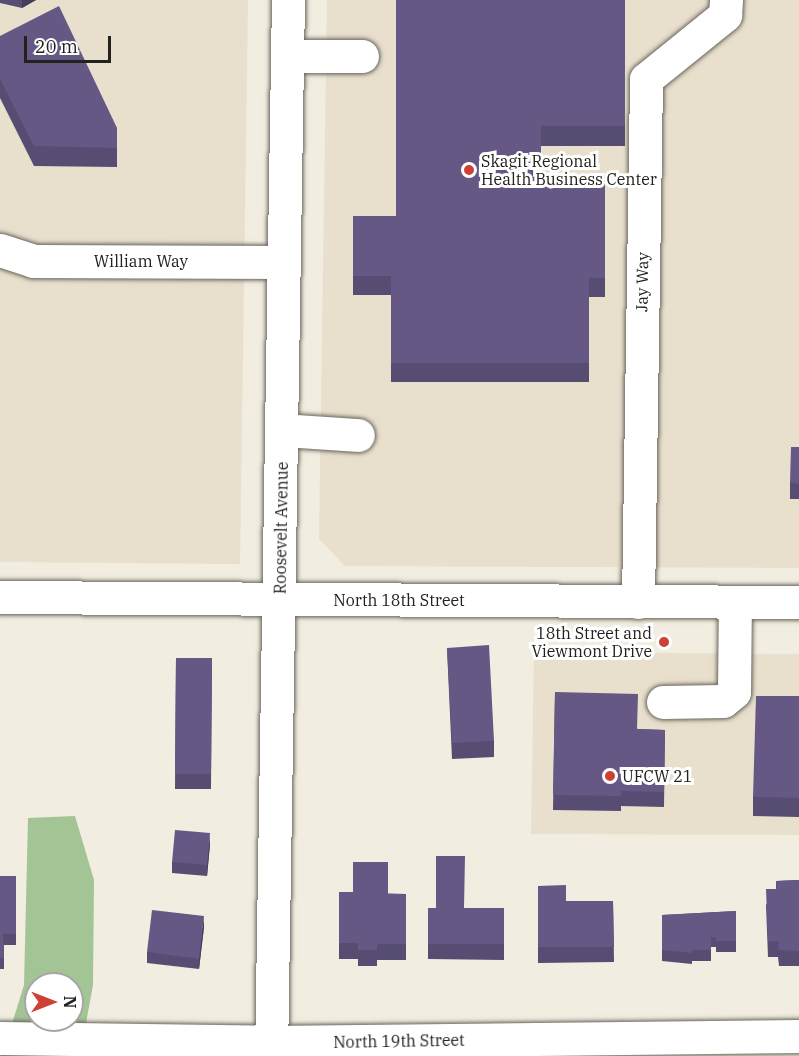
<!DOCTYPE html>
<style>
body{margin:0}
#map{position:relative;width:799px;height:1056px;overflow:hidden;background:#f2ede1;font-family:"IBM Plex Serif",serif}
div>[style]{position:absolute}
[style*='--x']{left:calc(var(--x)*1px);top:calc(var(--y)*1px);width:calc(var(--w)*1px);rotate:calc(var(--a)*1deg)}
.built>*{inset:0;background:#e8dfcd}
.forest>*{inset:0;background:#a3c495}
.roads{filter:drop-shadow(0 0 2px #6a655c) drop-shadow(0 0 2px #6a655c)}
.minor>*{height:33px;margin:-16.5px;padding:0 16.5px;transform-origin:16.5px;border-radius:16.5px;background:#fff}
.wall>*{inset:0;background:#574c72}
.shaded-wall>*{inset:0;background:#473e5d}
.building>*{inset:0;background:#655885}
.dots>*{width:16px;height:16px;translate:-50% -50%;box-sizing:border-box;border:3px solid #fff;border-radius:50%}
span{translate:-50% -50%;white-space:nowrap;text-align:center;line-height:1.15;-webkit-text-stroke:6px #fff;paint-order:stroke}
.poi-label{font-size:16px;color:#23211d}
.left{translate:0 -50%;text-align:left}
.right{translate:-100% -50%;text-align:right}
.street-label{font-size:16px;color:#23211d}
.north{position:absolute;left:24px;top:972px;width:60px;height:60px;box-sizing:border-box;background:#fff;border:2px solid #a7a6a5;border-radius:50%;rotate:90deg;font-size:16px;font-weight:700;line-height:24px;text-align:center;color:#23211d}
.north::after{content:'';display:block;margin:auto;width:21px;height:27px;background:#ce4034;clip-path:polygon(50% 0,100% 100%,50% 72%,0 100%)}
.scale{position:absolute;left:24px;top:36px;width:87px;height:27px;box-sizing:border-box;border:3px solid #23211d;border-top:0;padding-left:8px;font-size:18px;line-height:21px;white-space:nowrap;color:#23211d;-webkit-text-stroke:4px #fff;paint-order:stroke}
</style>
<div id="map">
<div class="built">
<i style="clip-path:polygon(0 0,248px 0,240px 564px,0 562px)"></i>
<i style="clip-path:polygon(327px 0,799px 0,799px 568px,345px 566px,319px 539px)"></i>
<i style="clip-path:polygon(534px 652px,799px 654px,799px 835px,531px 834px)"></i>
</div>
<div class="forest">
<i style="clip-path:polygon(evenodd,75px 816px,94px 880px,93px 985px,80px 1056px,2px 1056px,24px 985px,28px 818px,75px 816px,36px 984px,72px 984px,72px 1020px,36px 1020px,36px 984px)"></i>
</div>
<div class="roads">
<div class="minor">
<i style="--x:287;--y:56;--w:75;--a:0"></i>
<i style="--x:0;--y:250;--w:35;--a:18"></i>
<i style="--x:33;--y:261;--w:251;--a:0.2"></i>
<i style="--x:282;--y:430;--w:76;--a:3.8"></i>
<i style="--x:0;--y:597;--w:799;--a:0.36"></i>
<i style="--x:638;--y:602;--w:523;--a:-89.12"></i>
<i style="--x:646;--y:79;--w:102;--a:-39"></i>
<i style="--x:725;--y:15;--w:15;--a:-86"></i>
<i style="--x:663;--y:702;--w:60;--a:-1"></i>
<i style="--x:723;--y:701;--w:14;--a:-39"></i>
<i style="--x:734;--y:692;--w:90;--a:-89.4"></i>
<i style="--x:0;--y:1038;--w:271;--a:0.8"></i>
<i style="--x:271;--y:1042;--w:528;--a:-0.65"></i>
<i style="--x:271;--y:1056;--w:1056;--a:-89.08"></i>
</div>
</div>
<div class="wall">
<i style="clip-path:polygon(0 0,36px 0,22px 8px,0 3px)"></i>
<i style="clip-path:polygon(625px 0,625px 146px,541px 146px,541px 175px,605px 175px,605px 297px,589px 297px,589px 382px,391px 382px,391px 295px,353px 295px,353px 216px,396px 216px)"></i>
<i style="clip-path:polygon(0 36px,117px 128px,117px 167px,34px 166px,0 98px)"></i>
<i style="clip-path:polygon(799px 447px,799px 499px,790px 499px,790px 483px)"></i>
<i style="clip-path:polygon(447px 648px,494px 741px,494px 757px,452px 759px)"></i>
<i style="clip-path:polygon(176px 658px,212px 658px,211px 789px,175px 789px)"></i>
<i style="clip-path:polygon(555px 692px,638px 729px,665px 730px,664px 807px,621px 806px,621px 811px,553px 810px)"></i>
<i style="clip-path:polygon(799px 696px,799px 817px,753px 816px,753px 797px)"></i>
<i style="clip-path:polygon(210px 844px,207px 876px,172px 873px,172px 862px)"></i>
<i style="clip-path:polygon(0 876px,16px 876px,16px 945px,4px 945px,4px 969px,0 969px)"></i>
<i style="clip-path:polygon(799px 880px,799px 966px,779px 966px,778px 957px,768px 957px,766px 905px,776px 889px,776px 881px)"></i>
<i style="clip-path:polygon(538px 886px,566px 901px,613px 901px,614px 962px,538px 963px)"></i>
<i style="clip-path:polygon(339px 892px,406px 894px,406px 960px,377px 960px,377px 966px,358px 966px,358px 959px,339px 959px)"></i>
<i style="clip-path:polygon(428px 908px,504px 908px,504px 960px,428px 959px)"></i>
<i style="clip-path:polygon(736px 911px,736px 952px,716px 952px,716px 947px,711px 947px,711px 961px,692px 961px,692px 964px,662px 961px,662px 915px)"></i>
<i style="clip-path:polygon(204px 927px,199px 969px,147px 963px,147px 952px)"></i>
</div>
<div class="shaded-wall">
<i style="clip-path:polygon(22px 0,36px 0,22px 8px)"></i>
<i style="clip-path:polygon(210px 833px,210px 844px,207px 876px,207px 865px)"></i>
<i style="clip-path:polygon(204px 916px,204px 927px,199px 969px,199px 959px)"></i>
</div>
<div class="building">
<i style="clip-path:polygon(396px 0,625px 0,625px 126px,541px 126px,541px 175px,605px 175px,605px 278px,589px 278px,589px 363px,391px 363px,391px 276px,353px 276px,353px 216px,396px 216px)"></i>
<i style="clip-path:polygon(59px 6px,117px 128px,117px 148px,34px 146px,0 79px,0 36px)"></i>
<i style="clip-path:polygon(791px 447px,799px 447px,799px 484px,790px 483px)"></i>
<i style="clip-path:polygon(489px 645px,494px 741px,452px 743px,447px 648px)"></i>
<i style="clip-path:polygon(176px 658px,212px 658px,211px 774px,175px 774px)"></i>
<i style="clip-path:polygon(555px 692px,638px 694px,637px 729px,665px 730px,664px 792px,621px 791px,621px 796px,553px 795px)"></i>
<i style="clip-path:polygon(756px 696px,799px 696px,799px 798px,753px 797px)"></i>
<i style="clip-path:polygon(175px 830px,210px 833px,207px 865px,172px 862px)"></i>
<i style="clip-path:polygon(436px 856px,465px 856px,464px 908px,504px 908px,504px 944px,428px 944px,428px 908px,436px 908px)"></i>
<i style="clip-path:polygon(353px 862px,388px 862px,388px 894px,406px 894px,406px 944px,377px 944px,377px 950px,358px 950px,358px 943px,339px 943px,339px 892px,353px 892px)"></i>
<i style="clip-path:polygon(0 876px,16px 876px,16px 934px,3px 934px,4px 958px,0 958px)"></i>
<i style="clip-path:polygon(799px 880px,799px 951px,779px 950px,778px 941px,768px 942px,766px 889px,777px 889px,776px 881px)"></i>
<i style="clip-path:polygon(566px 885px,566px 901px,613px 901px,614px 947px,538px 947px,538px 886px)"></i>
<i style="clip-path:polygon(152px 910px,204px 916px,199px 959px,147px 952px)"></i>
<i style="clip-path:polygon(736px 911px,736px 941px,716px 941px,716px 937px,711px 937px,711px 950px,692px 950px,692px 953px,662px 950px,662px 915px)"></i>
</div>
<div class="dots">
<i style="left:469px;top:170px;background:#ce4034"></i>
<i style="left:664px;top:642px;background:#ce4034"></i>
<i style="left:610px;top:776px;background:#ce4034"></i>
</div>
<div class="poi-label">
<span class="left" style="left:481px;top:170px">Skagit Regional<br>Health Business Center</span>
<span class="right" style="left:652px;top:642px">18th Street and<br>Viewmont Drive</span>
<span class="left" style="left:622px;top:776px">UFCW 21</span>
</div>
<div class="street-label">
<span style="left:141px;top:261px">William Way</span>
<span style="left:642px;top:282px;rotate:-89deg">Jay Way</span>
<span style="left:281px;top:528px;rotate:-89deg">Roosevelt Avenue</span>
<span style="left:399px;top:600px">North 18th Street</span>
<span style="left:399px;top:1041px;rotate:-1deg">North 19th Street</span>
</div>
<div class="north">N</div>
<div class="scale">20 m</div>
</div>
